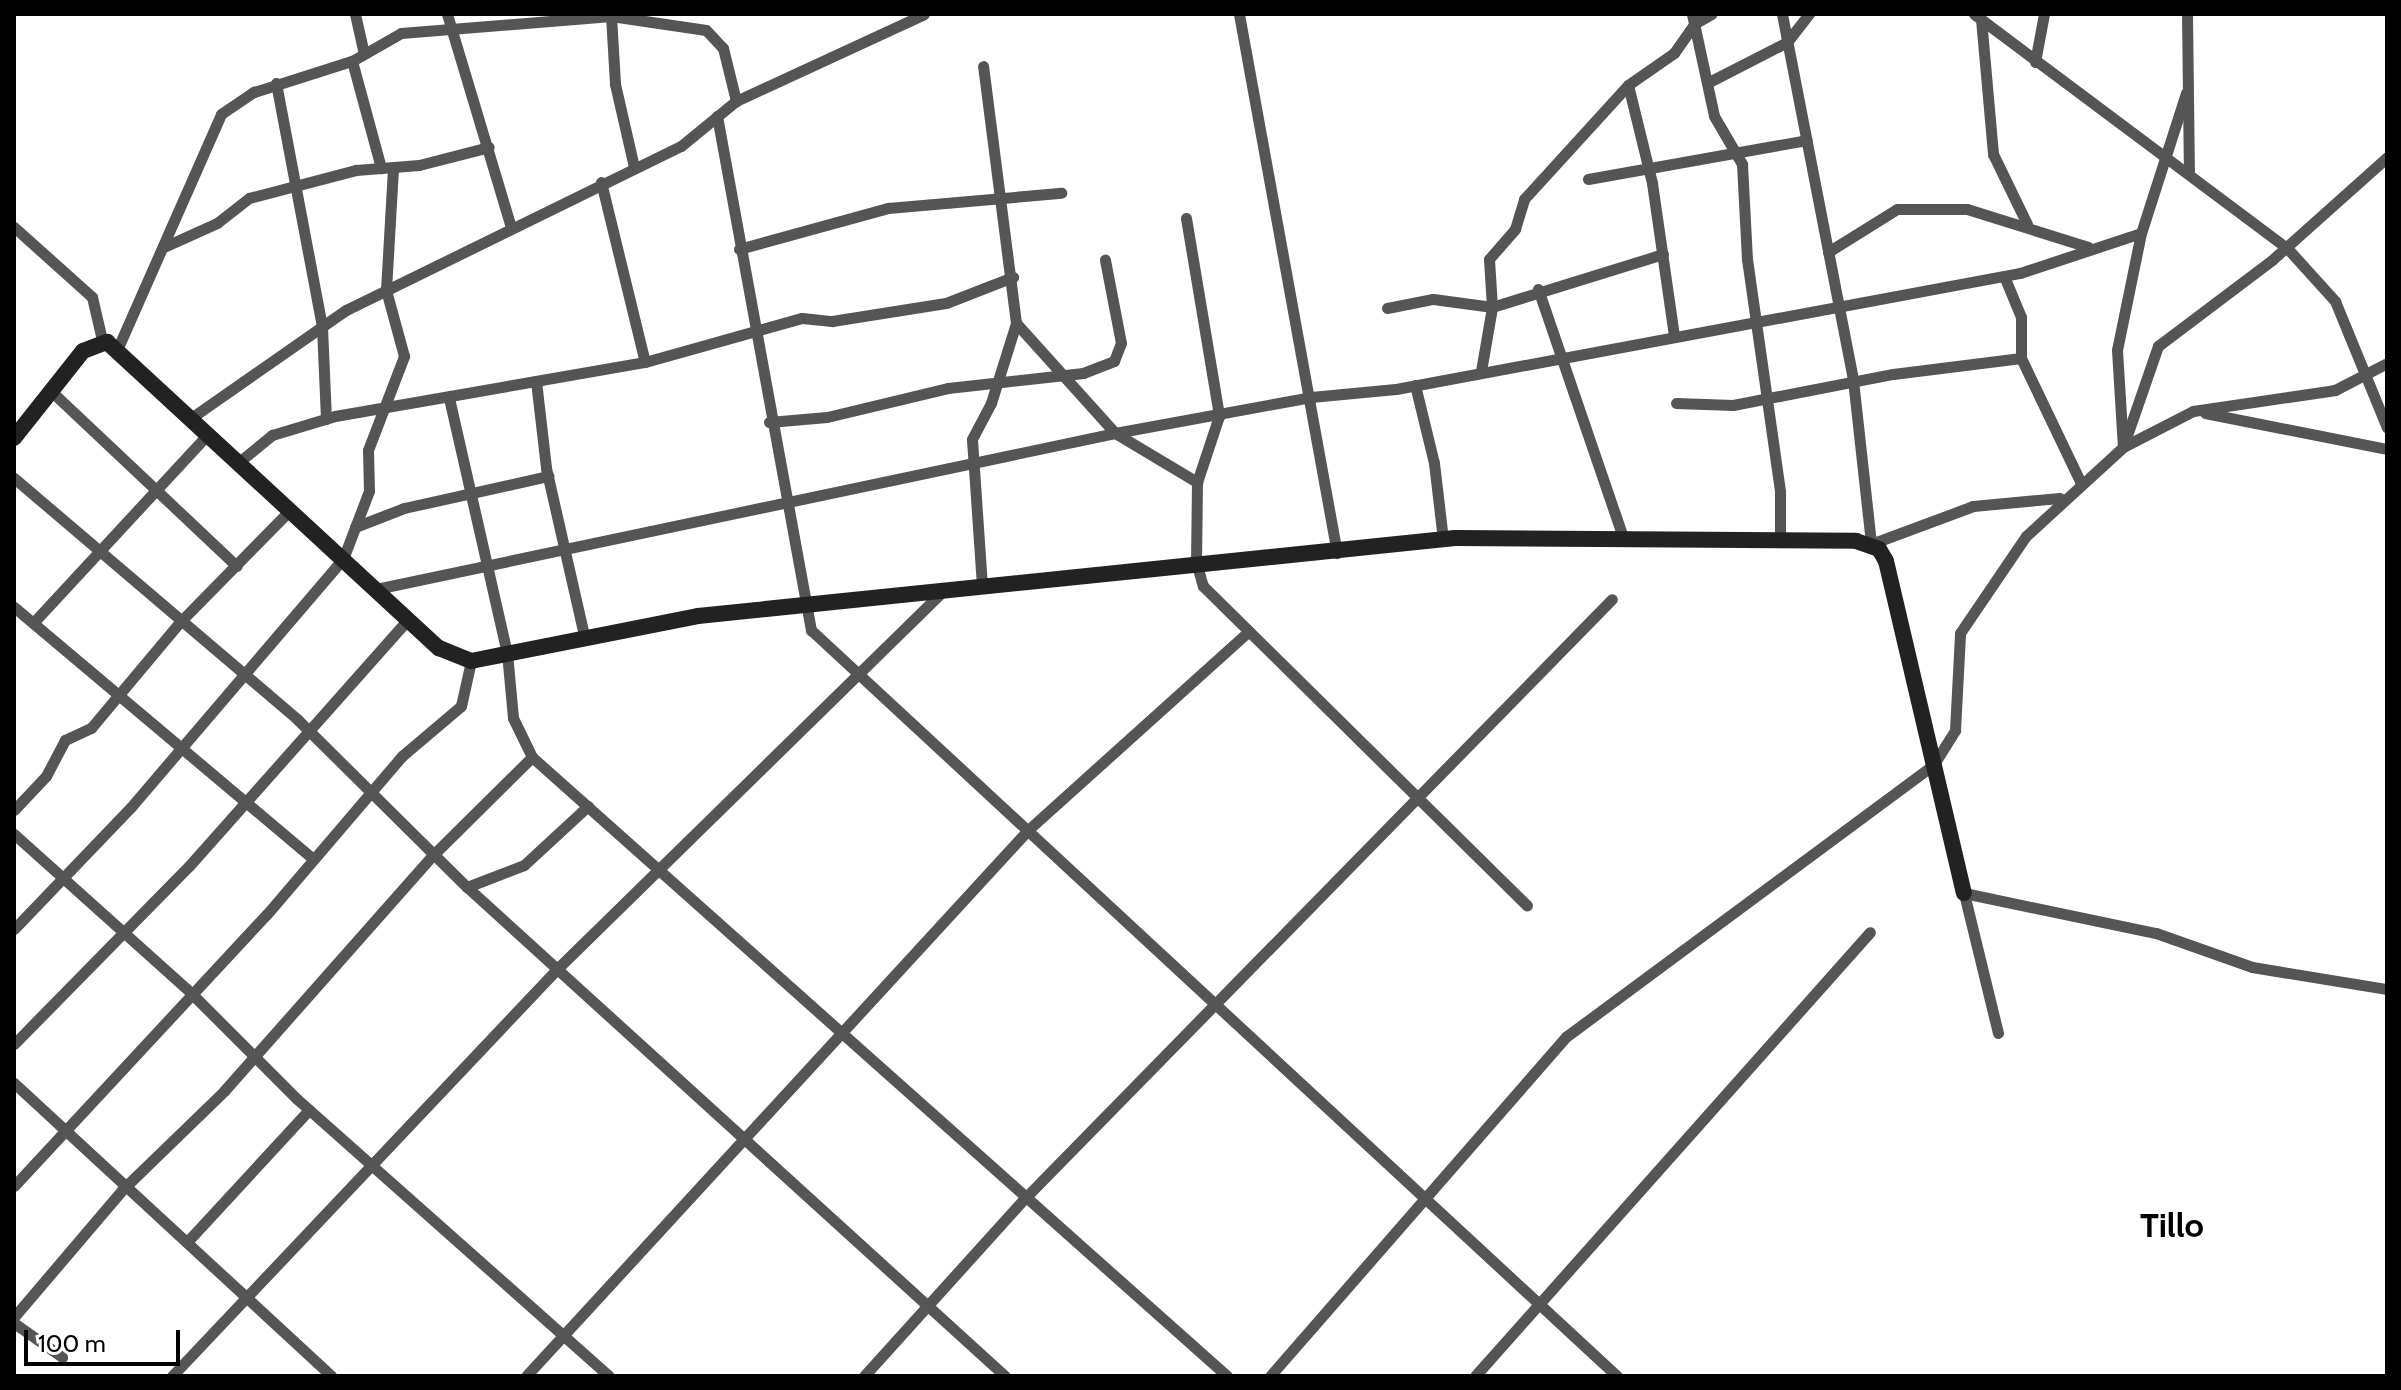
<!DOCTYPE html>
<style>
body{margin:0}
#map{position:relative;width:2401px;height:1390px;overflow:hidden;background:#fff;font-family:Cabin,sans-serif}
div>[style]{position:absolute}
[style*='--x']{left:calc(var(--x)*1px);top:calc(var(--y)*1px);width:calc(var(--w)*1px);rotate:calc(var(--a)*1deg)}
.street>*{height:11px;margin:-5.5px;padding:0 5.5px;transform-origin:5.5px;border-radius:5.5px;background:#555}
.secondary>*{height:16px;margin:-8px;padding:0 8px;transform-origin:8px;border-radius:8px;background:#222}
span{translate:-50% -50%;white-space:nowrap;text-align:center;line-height:1.15;-webkit-text-stroke:8px #fff;paint-order:stroke}
.quarter-label{font-size:34px;color:#000;font-weight:700}
.frame{position:absolute;inset:0;border:16px solid #000;pointer-events:none}
.scale{position:absolute;left:24px;top:1330px;width:156px;height:36px;box-sizing:border-box;border:4px solid #000;border-top:0;padding-left:10px;font-size:24px;line-height:28px;white-space:nowrap;color:#000;-webkit-text-stroke:6px #fff;paint-order:stroke}
</style>
<div id="map">
<div class="street">
<i style="--x:355;--y:14;--w:41;--a:77.3"></i>
<i style="--x:447;--y:14;--w:223;--a:73.3"></i>
<i style="--x:1239;--y:14;--w:548;--a:79.7"></i>
<i style="--x:1692;--y:14;--w:104;--a:77.8"></i>
<i style="--x:1714;--y:116;--w:56;--a:59.7"></i>
<i style="--x:1742;--y:164;--w:95;--a:87"></i>
<i style="--x:1747;--y:259;--w:235;--a:81.9"></i>
<i style="--x:1780;--y:492;--w:49;--a:90"></i>
<i style="--x:1782;--y:14;--w:373;--a:79"></i>
<i style="--x:1853;--y:380;--w:165;--a:83.7"></i>
<i style="--x:1871;--y:544;--w:109;--a:-20.4"></i>
<i style="--x:1973;--y:506;--w:87;--a:-5.3"></i>
<i style="--x:1974;--y:14;--w:391;--a:36.8"></i>
<i style="--x:2287;--y:248;--w:72;--a:47.8"></i>
<i style="--x:2335;--y:301;--w:137;--a:67.7"></i>
<i style="--x:2187;--y:14;--w:160;--a:89.3"></i>
<i style="--x:611;--y:16;--w:68;--a:86.6"></i>
<i style="--x:615;--y:84;--w:85;--a:77.1"></i>
<i style="--x:1981;--y:19;--w:136;--a:84.9"></i>
<i style="--x:1993;--y:154;--w:78;--a:64.1"></i>
<i style="--x:352;--y:61;--w:111;--a:74.8"></i>
<i style="--x:2035;--y:62;--w:49;--a:-79.4"></i>
<i style="--x:1709;--y:82;--w:88;--a:-27.1"></i>
<i style="--x:1787;--y:42;--w:36;--a:-52"></i>
<i style="--x:276;--y:83;--w:248;--a:79.3"></i>
<i style="--x:322;--y:327;--w:92;--a:87.5"></i>
<i style="--x:1628;--y:85;--w:101;--a:76.2"></i>
<i style="--x:1652;--y:183;--w:154;--a:81.8"></i>
<i style="--x:2186;--y:93;--w:147;--a:107.8"></i>
<i style="--x:2141;--y:233;--w:119;--a:101.6"></i>
<i style="--x:2117;--y:350;--w:97;--a:86.5"></i>
<i style="--x:2123;--y:447;--w:79;--a:-27.2"></i>
<i style="--x:2193;--y:411;--w:144;--a:-8.4"></i>
<i style="--x:2335;--y:390;--w:59;--a:-27.4"></i>
<i style="--x:717;--y:116;--w:523;--a:79.64"></i>
<i style="--x:811;--y:630;--w:1098;--a:42.79"></i>
<i style="--x:1588;--y:179;--w:222;--a:-10.1"></i>
<i style="--x:601;--y:182;--w:185;--a:76.3"></i>
<i style="--x:1186;--y:218;--w:201;--a:80.5"></i>
<i style="--x:1219;--y:416;--w:70;--a:108.4"></i>
<i style="--x:1197;--y:482;--w:80;--a:90.7"></i>
<i style="--x:1196;--y:562;--w:25;--a:74"></i>
<i style="--x:1203;--y:586;--w:455;--a:44.6"></i>
<i style="--x:14;--y:227;--w:105;--a:41.9"></i>
<i style="--x:92;--y:297;--w:44;--a:76.9"></i>
<i style="--x:166;--y:246;--w:56;--a:-24.3"></i>
<i style="--x:217;--y:223;--w:41;--a:-38"></i>
<i style="--x:249;--y:198;--w:111;--a:-14.7"></i>
<i style="--x:356;--y:170;--w:63;--a:-4.5"></i>
<i style="--x:419;--y:165;--w:72;--a:-14.4"></i>
<i style="--x:739;--y:249;--w:155;--a:-15.4"></i>
<i style="--x:888;--y:208;--w:174;--a:-5"></i>
<i style="--x:1828;--y:252;--w:81;--a:-31.9"></i>
<i style="--x:1897;--y:209;--w:70;--a:0"></i>
<i style="--x:1967;--y:209;--w:127;--a:17.4"></i>
<i style="--x:2004;--y:276;--w:44;--a:67.5"></i>
<i style="--x:2021;--y:317;--w:41;--a:90"></i>
<i style="--x:2021;--y:358;--w:136;--a:64.4"></i>
<i style="--x:1538;--y:289;--w:262;--a:71.1"></i>
<i style="--x:1387;--y:308;--w:47;--a:-11.1"></i>
<i style="--x:1433;--y:299;--w:60;--a:7.7"></i>
<i style="--x:1492;--y:307;--w:179;--a:-17.2"></i>
<i style="--x:1016;--y:323;--w:148;--a:48"></i>
<i style="--x:1115;--y:433;--w:96;--a:30.9"></i>
<i style="--x:117;--y:350;--w:258;--a:-66.2"></i>
<i style="--x:221;--y:114;--w:40;--a:-34"></i>
<i style="--x:254;--y:92;--w:103;--a:-17.6"></i>
<i style="--x:352;--y:61;--w:56;--a:-29.7"></i>
<i style="--x:401;--y:33;--w:211;--a:-4.6"></i>
<i style="--x:611;--y:16;--w:96;--a:8.4"></i>
<i style="--x:706;--y:30;--w:25;--a:47"></i>
<i style="--x:723;--y:48;--w:55;--a:76.2"></i>
<i style="--x:1481;--y:371;--w:65;--a:-80.2"></i>
<i style="--x:1492;--y:307;--w:48;--a:-93.6"></i>
<i style="--x:1489;--y:259;--w:40;--a:-49"></i>
<i style="--x:1515;--y:229;--w:31;--a:-73"></i>
<i style="--x:1524;--y:199;--w:154;--a:-47.6"></i>
<i style="--x:1628;--y:85;--w:56;--a:-34.8"></i>
<i style="--x:1674;--y:53;--w:35;--a:-55"></i>
<i style="--x:1694;--y:24;--w:20;--a:-30"></i>
<i style="--x:536;--y:381;--w:88;--a:83.4"></i>
<i style="--x:546;--y:468;--w:171;--a:77.2"></i>
<i style="--x:1415;--y:385;--w:80;--a:76.3"></i>
<i style="--x:1434;--y:463;--w:78;--a:83.3"></i>
<i style="--x:51;--y:391;--w:255;--a:43.3"></i>
<i style="--x:449;--y:398;--w:262;--a:77.2"></i>
<i style="--x:507;--y:653;--w:65;--a:84.7"></i>
<i style="--x:513;--y:718;--w:43;--a:64"></i>
<i style="--x:532;--y:757;--w:931;--a:41.69"></i>
<i style="--x:1676;--y:403;--w:57;--a:2"></i>
<i style="--x:1733;--y:405;--w:163;--a:-11"></i>
<i style="--x:1893;--y:374;--w:129;--a:-7.1"></i>
<i style="--x:2205;--y:413;--w:186;--a:11.2"></i>
<i style="--x:191;--y:418;--w:189;--a:-34.9"></i>
<i style="--x:346;--y:310;--w:373;--a:-26.1"></i>
<i style="--x:681;--y:146;--w:71;--a:-39.3"></i>
<i style="--x:736;--y:101;--w:207;--a:-24.8"></i>
<i style="--x:769;--y:422;--w:58;--a:-4.9"></i>
<i style="--x:827;--y:417;--w:124;--a:-13.5"></i>
<i style="--x:948;--y:388;--w:136;--a:-6.3"></i>
<i style="--x:1083;--y:373;--w:33;--a:-21"></i>
<i style="--x:1114;--y:361;--w:19;--a:-69"></i>
<i style="--x:1121;--y:343;--w:85;--a:-100.9"></i>
<i style="--x:239;--y:462;--w:43;--a:-39.3"></i>
<i style="--x:272;--y:435;--w:66;--a:-16.8"></i>
<i style="--x:335;--y:416;--w:315;--a:-9.9"></i>
<i style="--x:645;--y:362;--w:163;--a:-15.7"></i>
<i style="--x:802;--y:318;--w:30;--a:6"></i>
<i style="--x:832;--y:321;--w:115;--a:-9"></i>
<i style="--x:946;--y:303;--w:72;--a:-21.2"></i>
<i style="--x:14;--y:478;--w:372;--a:40.4"></i>
<i style="--x:297;--y:719;--w:239;--a:44.7"></i>
<i style="--x:467;--y:887;--w:727;--a:42.27"></i>
<i style="--x:355;--y:527;--w:53;--a:-21.2"></i>
<i style="--x:404;--y:508;--w:148;--a:-12.5"></i>
<i style="--x:982;--y:586;--w:147;--a:-93.9"></i>
<i style="--x:972;--y:439;--w:41;--a:-62.2"></i>
<i style="--x:991;--y:403;--w:84;--a:-72.6"></i>
<i style="--x:1016;--y:323;--w:259;--a:-97.3"></i>
<i style="--x:376;--y:589;--w:755;--a:-11.92"></i>
<i style="--x:1115;--y:433;--w:199;--a:-10.4"></i>
<i style="--x:1311;--y:397;--w:85;--a:-5.4"></i>
<i style="--x:1396;--y:389;--w:635;--a:-10.53"></i>
<i style="--x:2020;--y:273;--w:127;--a:-18.3"></i>
<i style="--x:14;--y:607;--w:391;--a:40.1"></i>
<i style="--x:33;--y:623;--w:258;--a:-47.2"></i>
<i style="--x:14;--y:810;--w:47;--a:-46.7"></i>
<i style="--x:46;--y:776;--w:41;--a:-62.2"></i>
<i style="--x:65;--y:740;--w:29;--a:-25"></i>
<i style="--x:91;--y:728;--w:137;--a:-50"></i>
<i style="--x:179;--y:623;--w:158;--a:-45.5"></i>
<i style="--x:14;--y:834;--w:237;--a:41.9"></i>
<i style="--x:190;--y:992;--w:151;--a:45"></i>
<i style="--x:297;--y:1099;--w:417;--a:41.6"></i>
<i style="--x:467;--y:887;--w:61;--a:-21.1"></i>
<i style="--x:524;--y:865;--w:87;--a:-42.7"></i>
<i style="--x:14;--y:929;--w:169;--a:-46.2"></i>
<i style="--x:131;--y:807;--w:326;--a:-49.5"></i>
<i style="--x:343;--y:559;--w:73;--a:-69.1"></i>
<i style="--x:369;--y:491;--w:41;--a:-91.4"></i>
<i style="--x:368;--y:450;--w:101;--a:-69"></i>
<i style="--x:404;--y:356;--w:68;--a:-105.3"></i>
<i style="--x:386;--y:290;--w:123;--a:-86.7"></i>
<i style="--x:1998;--y:1033;--w:144;--a:-103.7"></i>
<i style="--x:1964;--y:893;--w:196;--a:11.8"></i>
<i style="--x:2156;--y:933;--w:102;--a:19.5"></i>
<i style="--x:2252;--y:967;--w:137;--a:9.3"></i>
<i style="--x:14;--y:1044;--w:250;--a:-45.5"></i>
<i style="--x:189;--y:866;--w:330;--a:-48.4"></i>
<i style="--x:14;--y:1083;--w:432;--a:42.7"></i>
<i style="--x:14;--y:1186;--w:371;--a:-47.1"></i>
<i style="--x:267;--y:914;--w:208;--a:-49.5"></i>
<i style="--x:402;--y:756;--w:77;--a:-40.3"></i>
<i style="--x:461;--y:706;--w:46;--a:-77.5"></i>
<i style="--x:187;--y:1242;--w:180;--a:-47.3"></i>
<i style="--x:14;--y:1317;--w:168;--a:-49.6"></i>
<i style="--x:123;--y:1189;--w:141;--a:-44.1"></i>
<i style="--x:224;--y:1091;--w:317;--a:-48.5"></i>
<i style="--x:434;--y:854;--w:138;--a:-44.7"></i>
<i style="--x:14;--y:1323;--w:59;--a:35.3"></i>
<i style="--x:172;--y:1376;--w:560;--a:-46.59"></i>
<i style="--x:557;--y:969;--w:537;--a:-44.4"></i>
<i style="--x:526;--y:1376;--w:742;--a:-47.4"></i>
<i style="--x:1028;--y:830;--w:297;--a:-42"></i>
<i style="--x:864;--y:1376;--w:241;--a:-47.9"></i>
<i style="--x:1026;--y:1197;--w:837;--a:-45.58"></i>
<i style="--x:1270;--y:1376;--w:451;--a:-48.9"></i>
<i style="--x:1567;--y:1036;--w:457;--a:-36.5"></i>
<i style="--x:1934;--y:764;--w:40;--a:-58"></i>
<i style="--x:1955;--y:730;--w:97;--a:-87"></i>
<i style="--x:1960;--y:633;--w:117;--a:-55.8"></i>
<i style="--x:2026;--y:536;--w:132;--a:-42.5"></i>
<i style="--x:2123;--y:447;--w:107;--a:-70.9"></i>
<i style="--x:2158;--y:346;--w:143;--a:-37"></i>
<i style="--x:2272;--y:260;--w:154;--a:-41.8"></i>
<i style="--x:1475;--y:1376;--w:594;--a:-48.34"></i>
</div>
<div class="secondary">
<i style="--x:14;--y:438;--w:111;--a:-51.6"></i>
<i style="--x:83;--y:351;--w:26;--a:-21"></i>
<i style="--x:107;--y:342;--w:452;--a:42.7"></i>
<i style="--x:439;--y:648;--w:35;--a:22"></i>
<i style="--x:471;--y:661;--w:231;--a:-11.2"></i>
<i style="--x:698;--y:616;--w:761;--a:-5.88"></i>
<i style="--x:1455;--y:538;--w:401;--a:0.4"></i>
<i style="--x:1856;--y:541;--w:24;--a:19"></i>
<i style="--x:1879;--y:549;--w:14;--a:60"></i>
<i style="--x:1886;--y:561;--w:341;--a:76.8"></i>
</div>
<div class="quarter-label">
<span style="left:2172px;top:1226px">Tillo</span>
</div>
<div class="frame"></div>
<div class="scale">100 m</div>
</div>
